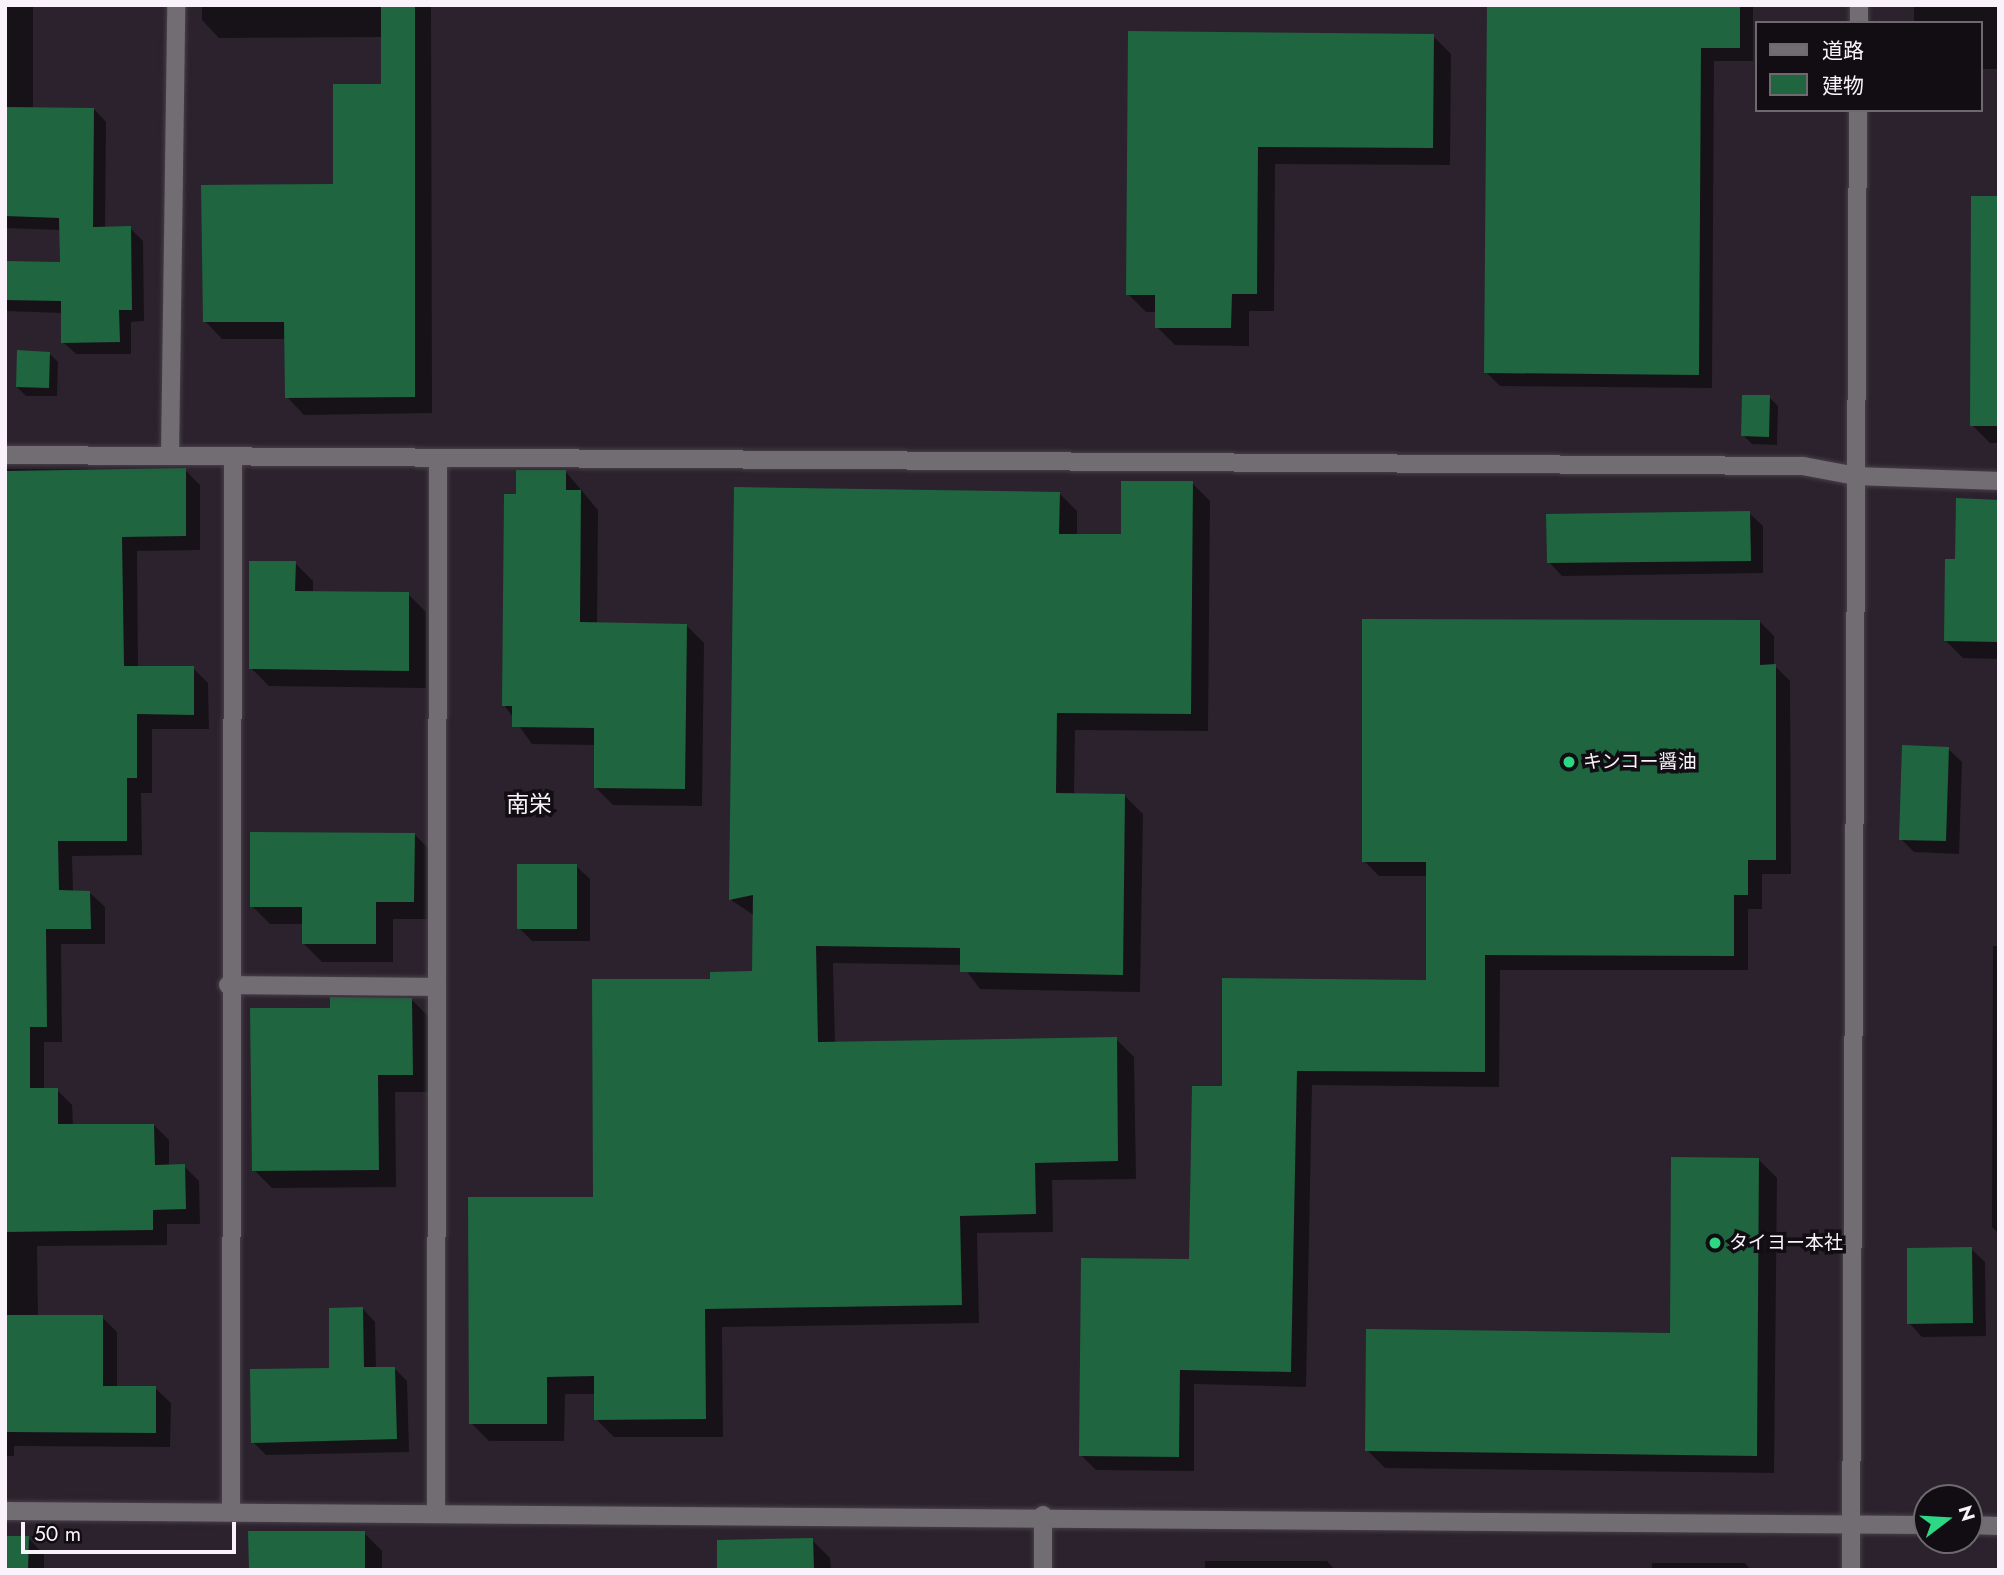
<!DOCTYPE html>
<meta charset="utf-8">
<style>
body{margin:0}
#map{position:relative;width:2004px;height:1575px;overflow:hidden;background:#2b222d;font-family:Jost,"Noto Sans JP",sans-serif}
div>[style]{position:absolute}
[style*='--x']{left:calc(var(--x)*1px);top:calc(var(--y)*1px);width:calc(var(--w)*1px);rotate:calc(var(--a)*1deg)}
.shadow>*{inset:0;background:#0007}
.building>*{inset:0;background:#1f653f}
.roads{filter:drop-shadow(0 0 2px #483f4a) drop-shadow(0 0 2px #483f4a)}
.minor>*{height:18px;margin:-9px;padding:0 9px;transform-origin:9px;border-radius:9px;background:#726d73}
.tertiary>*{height:18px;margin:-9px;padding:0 9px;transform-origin:9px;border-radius:9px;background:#726d73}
.dots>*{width:19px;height:19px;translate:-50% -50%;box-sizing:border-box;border:4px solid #110d12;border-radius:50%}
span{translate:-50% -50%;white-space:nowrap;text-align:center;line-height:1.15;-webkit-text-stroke:7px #110d12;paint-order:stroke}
.poi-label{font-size:19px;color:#f9f2fa}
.left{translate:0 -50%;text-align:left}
.quarter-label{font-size:23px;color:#f9f2fa}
.frame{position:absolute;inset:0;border:7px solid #f9f2fa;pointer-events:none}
.legend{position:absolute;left:1755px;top:21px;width:228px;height:91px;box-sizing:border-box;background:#110d12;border:2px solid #6e696f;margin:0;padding:9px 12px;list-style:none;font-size:21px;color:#f9f2fa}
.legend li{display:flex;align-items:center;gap:14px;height:35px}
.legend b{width:35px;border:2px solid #6e696f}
.north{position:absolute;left:1913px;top:1484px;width:70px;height:70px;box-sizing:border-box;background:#110d12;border:2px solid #6e696f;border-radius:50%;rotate:73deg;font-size:19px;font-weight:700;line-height:28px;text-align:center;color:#f9f2fa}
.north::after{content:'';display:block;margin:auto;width:24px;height:32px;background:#2dd884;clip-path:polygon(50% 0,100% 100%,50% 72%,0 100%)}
.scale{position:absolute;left:21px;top:1522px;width:215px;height:32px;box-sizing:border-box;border:4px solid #f9f2fa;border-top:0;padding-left:9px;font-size:21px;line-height:24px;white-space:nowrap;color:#f9f2fa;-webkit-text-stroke:5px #110d12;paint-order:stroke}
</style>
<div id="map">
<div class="shadow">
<i style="clip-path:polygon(5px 5px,33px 5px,33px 109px,94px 109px,106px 122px,105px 229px,130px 228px,143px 241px,144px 321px,131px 322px,131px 354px,76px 354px,63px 342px,63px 313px,5px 311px,5px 263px,62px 264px,61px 230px,5px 228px)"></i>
<i style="clip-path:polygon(202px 5px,431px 5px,432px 413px,304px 415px,287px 397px,286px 339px,222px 339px,205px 321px,334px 186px,383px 86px,383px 37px,219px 38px,202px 20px)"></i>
<i style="clip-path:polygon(1489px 5px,1753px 5px,1753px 61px,1714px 61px,1712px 388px,1500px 386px,1486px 372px)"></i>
<i style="clip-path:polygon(1914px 5px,1999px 5px,1999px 69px,1981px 69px,1981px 23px,1914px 23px)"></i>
<i style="clip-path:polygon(1130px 33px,1433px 36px,1451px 54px,1450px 165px,1275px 164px,1274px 311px,1249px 311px,1249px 346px,1175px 345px,1157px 327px,1157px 312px,1146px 312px,1128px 294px)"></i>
<i style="clip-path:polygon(1999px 198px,1999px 443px,1990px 443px,1972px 425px)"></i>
<i style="clip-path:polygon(49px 353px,58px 362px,57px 396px,26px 396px,17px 387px)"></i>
<i style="clip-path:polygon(1769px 397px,1778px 406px,1777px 445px,1752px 444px,1743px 435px)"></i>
<i style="clip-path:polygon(5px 469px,185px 470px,200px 485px,200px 550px,137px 551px,138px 667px,193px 668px,208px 683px,209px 729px,152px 729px,152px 793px,141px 793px,142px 855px,72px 856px,73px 892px,89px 892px,105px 907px,105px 944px,61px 944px,62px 1042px,44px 1042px,44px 1090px,57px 1090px,72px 1105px,73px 1126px,154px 1125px,169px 1140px,169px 1166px,184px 1166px,199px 1181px,200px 1224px,167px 1224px,167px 1245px,37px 1246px,38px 1317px,102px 1317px,117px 1332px,117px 1388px,155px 1388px,171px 1403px,170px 1447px,14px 1446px,14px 1456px,5px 1456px)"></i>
<i style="clip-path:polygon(566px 472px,598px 510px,597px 624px,686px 625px,704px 643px,702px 806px,613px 805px,595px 787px,596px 745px,532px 744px,504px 705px,518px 496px)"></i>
<i style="clip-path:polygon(1192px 483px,1210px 501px,1208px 731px,1075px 730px,1074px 795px,1125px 796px,1143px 814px,1140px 992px,980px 989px,962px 965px,833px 963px,835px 1044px,1116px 1039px,1134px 1057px,1136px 1179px,1052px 1180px,1053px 1232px,977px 1233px,979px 1323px,722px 1327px,723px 1437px,614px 1437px,596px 1419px,596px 1394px,565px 1394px,564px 1441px,489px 1441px,471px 1423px,712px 981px,754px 973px,755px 916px,731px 900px,1059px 493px,1077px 511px,1077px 536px,1122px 536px)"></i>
<i style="clip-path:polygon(1999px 501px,1999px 659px,1963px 658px,1946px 641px,1956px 561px)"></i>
<i style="clip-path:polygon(1749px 513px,1763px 526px,1763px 573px,1562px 576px,1549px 562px)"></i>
<i style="clip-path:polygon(295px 563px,313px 581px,313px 593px,408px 594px,426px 612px,426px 688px,269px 686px,251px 668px)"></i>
<i style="clip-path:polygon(1759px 621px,1774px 636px,1774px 665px,1790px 681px,1791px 874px,1762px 874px,1762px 909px,1748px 909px,1748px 970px,1500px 970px,1499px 1087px,1312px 1085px,1306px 1387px,1194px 1384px,1194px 1471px,1096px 1470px,1081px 1455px,1190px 1261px,1223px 1088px,1428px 981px,1427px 876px,1379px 876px,1364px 861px)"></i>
<i style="clip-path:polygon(1948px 749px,1962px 762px,1959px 854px,1914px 852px,1901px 839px)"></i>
<i style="clip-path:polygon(414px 834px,432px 852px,431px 919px,393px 919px,393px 962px,322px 962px,304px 944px,304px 924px,270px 924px,252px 906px)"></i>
<i style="clip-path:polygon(576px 866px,590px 879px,590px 941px,532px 941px,519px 928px)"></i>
<i style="clip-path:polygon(1993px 946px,1999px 946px,1999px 1234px,1992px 1227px)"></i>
<i style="clip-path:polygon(412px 1000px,430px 1018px,430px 1092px,395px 1092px,396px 1187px,272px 1188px,254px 1170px,332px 1010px)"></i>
<i style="clip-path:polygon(1759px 1160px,1777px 1178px,1774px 1473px,1385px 1468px,1367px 1450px,1671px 1334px)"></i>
<i style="clip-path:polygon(1971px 1249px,1985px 1262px,1986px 1336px,1922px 1337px,1909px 1323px)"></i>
<i style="clip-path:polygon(363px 1309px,375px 1322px,376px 1369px,394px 1368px,407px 1381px,409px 1452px,266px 1455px,253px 1442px,331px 1370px)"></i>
<i style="clip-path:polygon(364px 1533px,382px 1551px,382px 1570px,250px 1570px)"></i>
<i style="clip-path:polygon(28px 1538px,44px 1554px,44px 1570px,5px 1570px)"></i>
<i style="clip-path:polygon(812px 1540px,830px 1558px,831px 1570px,719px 1570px)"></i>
<i style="clip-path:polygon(1205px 1561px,1327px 1561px,1335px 1570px,1205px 1570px)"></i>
<i style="clip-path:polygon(1652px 1563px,1745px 1563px,1751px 1570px,1652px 1570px)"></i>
</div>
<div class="building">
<i style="clip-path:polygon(381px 5px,415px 5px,415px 397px,285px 398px,284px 322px,203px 322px,201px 185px,333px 184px,333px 84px,381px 84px)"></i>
<i style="clip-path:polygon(1487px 5px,1740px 5px,1740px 48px,1701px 48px,1699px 375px,1484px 373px)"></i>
<i style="clip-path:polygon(1128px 31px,1434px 34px,1433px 148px,1258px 147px,1257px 294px,1232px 294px,1231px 328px,1155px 328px,1155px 295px,1126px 295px)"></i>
<i style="clip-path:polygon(5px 107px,94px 108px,93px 227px,131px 226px,132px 310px,119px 310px,120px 342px,61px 343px,61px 301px,5px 300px,5px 261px,60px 262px,59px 218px,5px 216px)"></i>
<i style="clip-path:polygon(1971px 196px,1999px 196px,1999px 426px,1970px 426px)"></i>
<i style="clip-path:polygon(17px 350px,50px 352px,49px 388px,16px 387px)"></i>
<i style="clip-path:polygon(1742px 395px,1770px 395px,1769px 437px,1741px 436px)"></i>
<i style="clip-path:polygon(186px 468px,186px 536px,122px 537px,124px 666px,194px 666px,194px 715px,137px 714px,137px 778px,127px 778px,127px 841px,58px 841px,59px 890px,90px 891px,91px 929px,46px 929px,47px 1027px,30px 1027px,30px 1088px,58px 1088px,58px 1124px,154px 1124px,155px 1165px,185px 1164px,186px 1209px,153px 1210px,153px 1230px,5px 1232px,5px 471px)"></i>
<i style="clip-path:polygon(516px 470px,566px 470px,566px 490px,581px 490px,580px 622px,687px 624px,685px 789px,594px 788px,594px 728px,512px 727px,512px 706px,502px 706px,504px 494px,516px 494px)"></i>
<i style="clip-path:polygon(1121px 481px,1193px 481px,1191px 714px,1057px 713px,1056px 793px,1125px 794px,1123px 975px,960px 972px,960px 948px,816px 946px,818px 1042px,1117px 1037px,1118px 1161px,1035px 1163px,1036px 1214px,960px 1216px,962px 1305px,705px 1309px,706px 1419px,594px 1420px,594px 1376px,547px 1377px,547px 1424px,469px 1424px,468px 1197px,593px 1197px,592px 979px,710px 979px,710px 972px,752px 971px,753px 895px,729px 900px,734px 487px,1060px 492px,1059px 534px,1121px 534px)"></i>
<i style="clip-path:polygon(1956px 498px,1999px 500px,1999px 642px,1944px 641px,1945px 559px,1955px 559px)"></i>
<i style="clip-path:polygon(1750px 511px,1751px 561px,1547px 563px,1546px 514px)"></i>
<i style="clip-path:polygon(249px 561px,296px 561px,295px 591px,409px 592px,409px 671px,249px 669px)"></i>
<i style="clip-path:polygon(1362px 619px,1760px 620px,1760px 665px,1776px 664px,1776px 860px,1748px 860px,1748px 895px,1734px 895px,1734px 956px,1485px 955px,1485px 1072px,1297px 1071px,1291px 1372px,1180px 1370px,1179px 1457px,1079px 1456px,1081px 1258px,1189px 1259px,1192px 1086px,1222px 1086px,1222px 978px,1426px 980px,1426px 862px,1362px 862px)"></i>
<i style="clip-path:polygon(1902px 745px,1949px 747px,1946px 841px,1899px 840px)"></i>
<i style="clip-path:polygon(250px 832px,415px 833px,414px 902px,376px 902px,376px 944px,302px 944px,302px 907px,250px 907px)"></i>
<i style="clip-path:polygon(517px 864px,577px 864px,577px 929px,517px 929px)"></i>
<i style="clip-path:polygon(330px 997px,412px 998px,413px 1075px,378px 1075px,379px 1170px,252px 1171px,250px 1008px,330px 1008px)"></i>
<i style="clip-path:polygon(1671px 1157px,1759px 1158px,1757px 1456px,1365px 1451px,1366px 1329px,1670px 1333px)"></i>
<i style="clip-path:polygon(1972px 1247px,1973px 1323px,1907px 1324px,1907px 1248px)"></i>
<i style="clip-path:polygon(363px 1307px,364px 1367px,395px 1367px,397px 1439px,251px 1443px,250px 1369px,329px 1368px,329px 1308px)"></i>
<i style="clip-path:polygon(5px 1315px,103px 1315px,103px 1386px,156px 1386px,156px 1433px,5px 1432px)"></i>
<i style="clip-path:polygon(248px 1531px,365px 1531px,365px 1570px,249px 1570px)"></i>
<i style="clip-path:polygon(5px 1536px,29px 1536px,28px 1570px,5px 1570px)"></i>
<i style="clip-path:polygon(813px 1538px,814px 1570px,717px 1570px,717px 1540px)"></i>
</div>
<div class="roads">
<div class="minor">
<i style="--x:1856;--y:476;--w:143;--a:2"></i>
<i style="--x:436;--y:1511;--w:1049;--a:-89.89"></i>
<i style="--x:1043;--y:1515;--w:55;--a:90"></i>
</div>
<div class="tertiary">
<i style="--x:1859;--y:23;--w:18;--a:-90"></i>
<i style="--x:5;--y:455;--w:1798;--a:0.35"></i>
<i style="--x:1803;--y:466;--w:54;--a:10.7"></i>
<i style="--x:170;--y:456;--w:451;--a:-89.2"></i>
<i style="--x:228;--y:985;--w:209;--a:0.5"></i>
<i style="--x:5;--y:1511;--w:1922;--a:0.42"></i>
<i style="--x:231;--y:1511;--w:1054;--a:-89.89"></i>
<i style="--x:1969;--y:1525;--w:30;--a:2"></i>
<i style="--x:1851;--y:1570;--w:1460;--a:-89.73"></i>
</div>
</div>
<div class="dots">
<i style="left:1569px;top:762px;background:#2dd884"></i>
<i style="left:1715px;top:1243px;background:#2dd884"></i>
</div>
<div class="poi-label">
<span class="left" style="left:1583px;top:762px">キンコー醤油</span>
<span class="left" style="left:1729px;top:1243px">タイヨー本社</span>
</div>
<div class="quarter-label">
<span style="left:529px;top:804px">南栄</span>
</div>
<div class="frame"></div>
<ul class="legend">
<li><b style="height:9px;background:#726d73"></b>道路</li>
<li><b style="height:19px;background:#1f653f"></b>建物</li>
</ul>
<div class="north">N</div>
<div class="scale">50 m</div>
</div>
